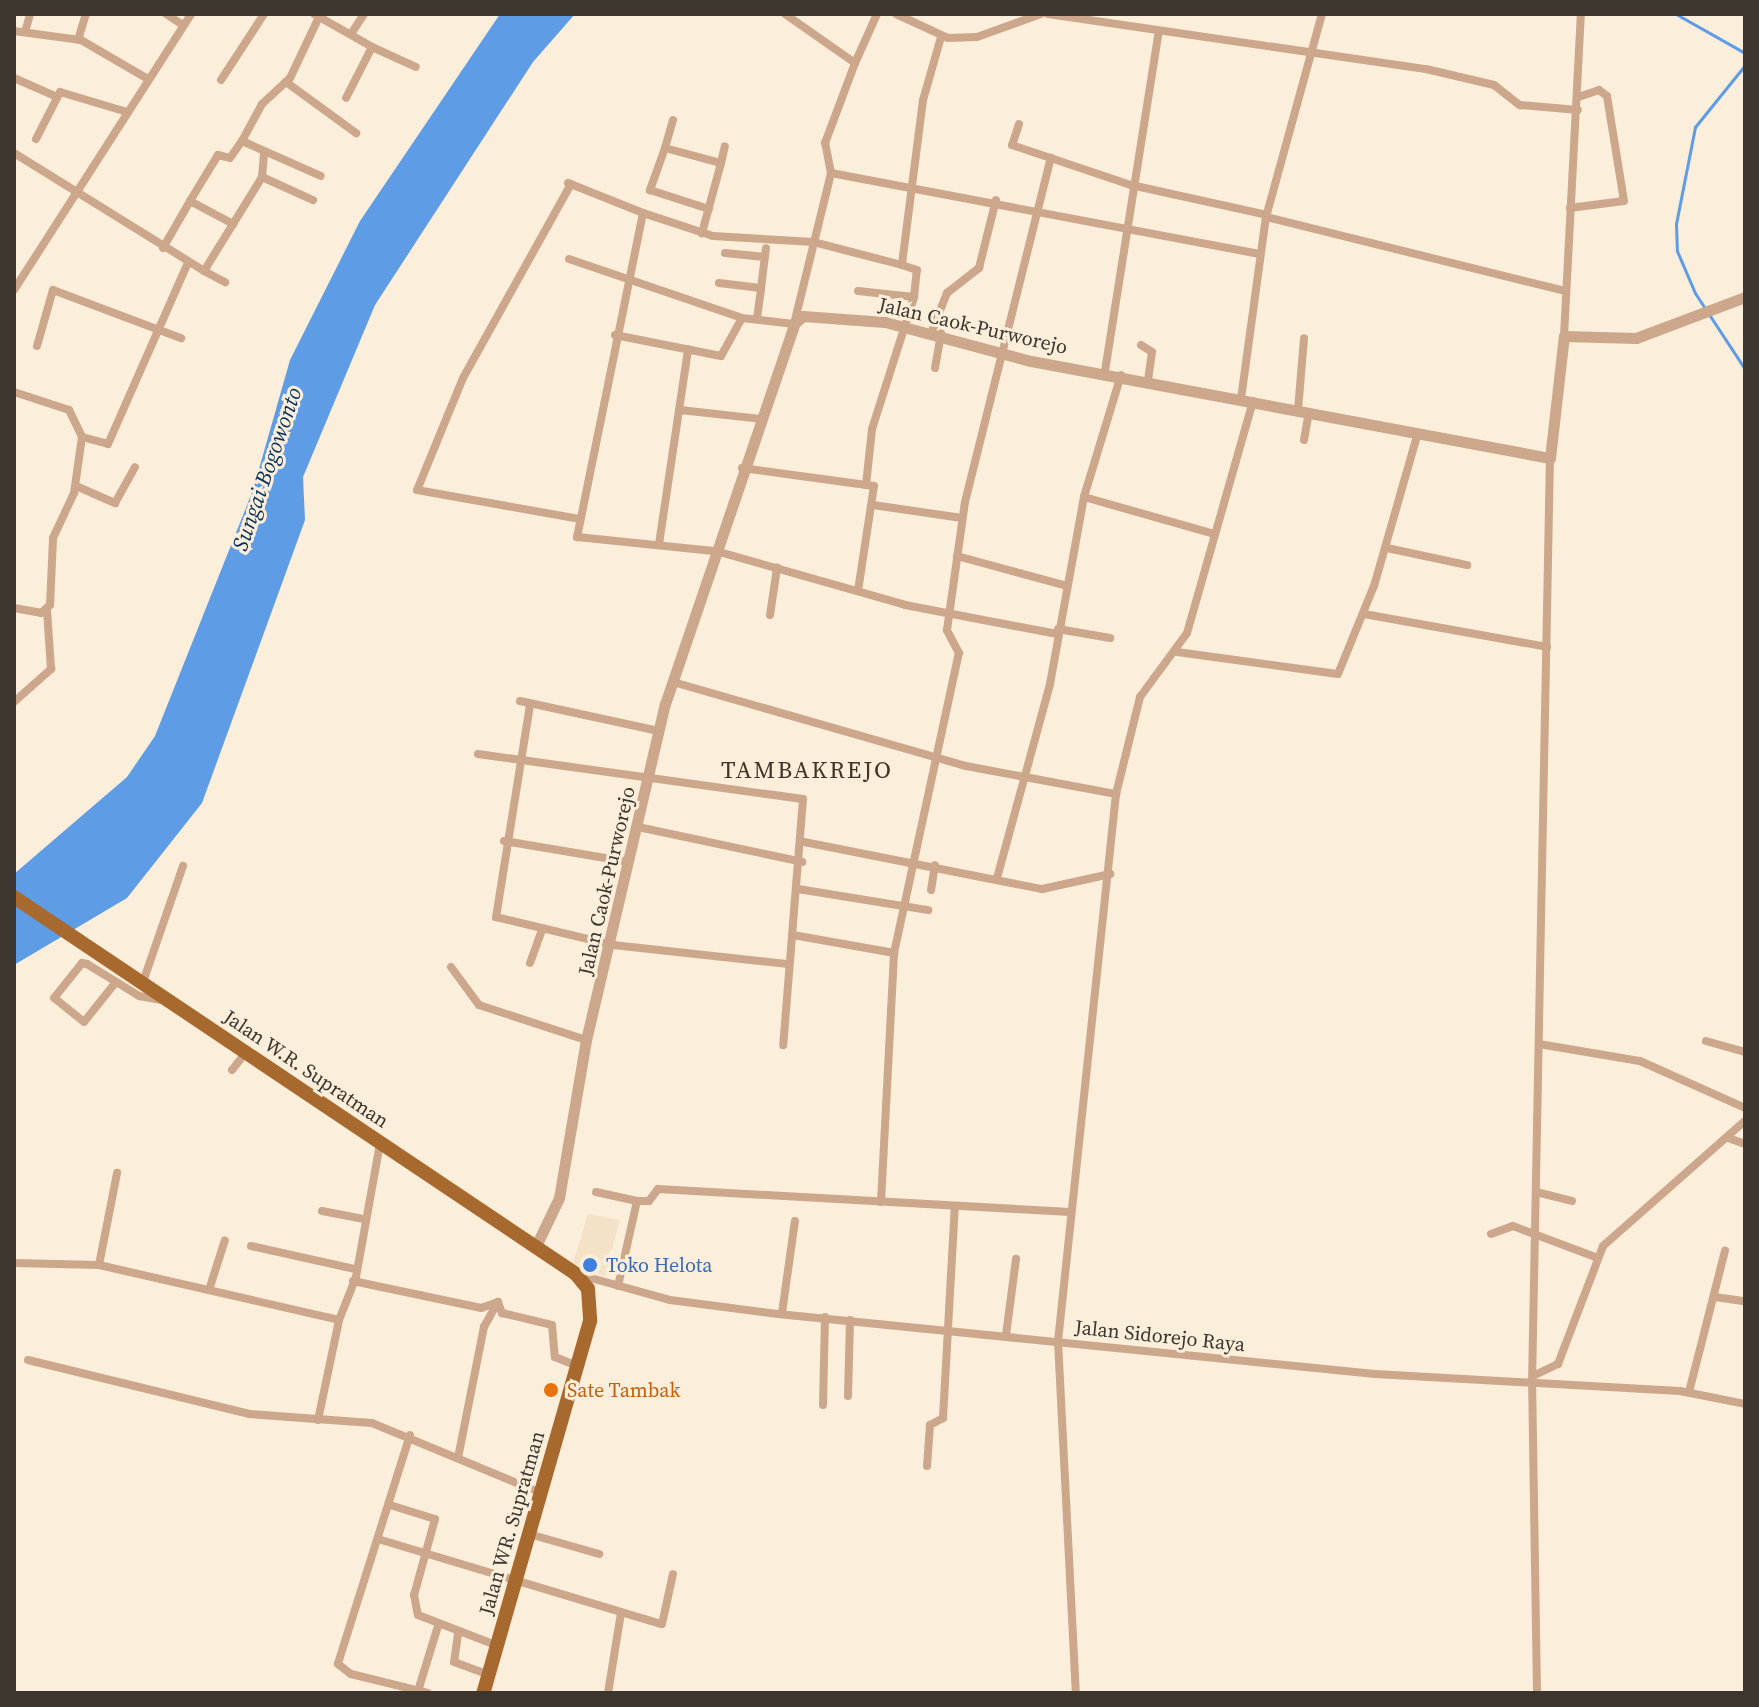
<!DOCTYPE html>
<style>
body{margin:0}
#map{position:relative;width:1759px;height:1707px;overflow:hidden;background:#fbeeda;font-family:"Source Serif 4",serif}
div>[style]{position:absolute}
[style*='--x']{left:calc(var(--x)*1px);top:calc(var(--y)*1px);width:calc(var(--w)*1px);rotate:calc(var(--a)*1deg)}
.built>*{inset:0;background:#f4e2c7}
.water>*{inset:0;background:#5f9ce6}
.stream>*{height:3px;margin:-1.5px;padding:0 1.5px;transform-origin:1.5px;border-radius:1.5px;background:#5f9ce6}
.minor>*{height:8px;margin:-4px;padding:0 4px;transform-origin:4px;border-radius:4px;background:#cca78b}
.tertiary>*{height:11px;margin:-5.5px;padding:0 5.5px;transform-origin:5.5px;border-radius:5.5px;background:#cca78b}
.primary>*{height:14px;margin:-7px;padding:0 7px;transform-origin:7px;border-radius:7px;background:#a8692f}
.dots>*{width:22px;height:22px;translate:-50% -50%;box-sizing:border-box;border:4px solid #fbeeda;border-radius:50%}
span{translate:-50% -50%;white-space:nowrap;text-align:center;line-height:1.15;-webkit-text-stroke:6px #fbeeda;paint-order:stroke}
.street-label{font-size:20px;color:#3c362f}
.shop-label{font-size:20px;color:#366cbe}
.left{translate:0 -50%;text-align:left}
.food-label{font-size:20px;color:#c56008}
.water-label{font-size:22px;color:#04305f;font-style:italic}
.quarter-label{font-size:24px;color:#413626;letter-spacing:2px}
.frame{position:absolute;inset:0;border:16px solid #3c362f;pointer-events:none}
</style>
<div id="map">
<div class="built">
<i style="clip-path:polygon(588px 1214px,620px 1220px,605px 1276px,573px 1263px)"></i>
</div>
<div class="water">
<i style="clip-path:polygon(500px 14px,575px 14px,533px 62px,375px 305px,303px 477px,305px 520px,202px 803px,127px 898px,14px 965px,14px 874px,127px 777px,155px 736px,253px 490px,290px 360px,360px 221px)"></i>
</div>
<div class="stream">
<i style="--x:1676;--y:14;--w:79;--a:29.5"></i>
<i style="--x:1745;--y:65;--w:80;--a:128.9"></i>
<i style="--x:1695;--y:127;--w:99;--a:101.1"></i>
<i style="--x:1676;--y:224;--w:27;--a:88"></i>
<i style="--x:1677;--y:251;--w:46;--a:66.8"></i>
<i style="--x:1695;--y:293;--w:91;--a:56.7"></i>
</div>
<div class="minor">
<i style="--x:166;--y:14;--w:20;--a:33"></i>
<i style="--x:314;--y:14;--w:67;--a:29.6"></i>
<i style="--x:372;--y:47;--w:57;--a:117"></i>
<i style="--x:785;--y:14;--w:85;--a:35"></i>
<i style="--x:855;--y:63;--w:54;--a:-65.8"></i>
<i style="--x:896;--y:14;--w:57;--a:24.8"></i>
<i style="--x:948;--y:38;--w:29;--a:-2"></i>
<i style="--x:977;--y:37;--w:68;--a:-19.8"></i>
<i style="--x:1048;--y:14;--w:382;--a:8.3"></i>
<i style="--x:1426;--y:69;--w:70;--a:13.2"></i>
<i style="--x:1494;--y:85;--w:33;--a:38"></i>
<i style="--x:1520;--y:105;--w:58;--a:4.9"></i>
<i style="--x:319;--y:17;--w:68;--a:115.4"></i>
<i style="--x:290;--y:78;--w:38;--a:137"></i>
<i style="--x:262;--y:104;--w:42;--a:118.4"></i>
<i style="--x:242;--y:141;--w:86;--a:23.9"></i>
<i style="--x:14;--y:31;--w:68;--a:7.7"></i>
<i style="--x:81;--y:40;--w:78;--a:30.2"></i>
<i style="--x:353;--y:31;--w:20;--a:-57"></i>
<i style="--x:25;--y:32;--w:19;--a:-74"></i>
<i style="--x:941;--y:37;--w:66;--a:105.9"></i>
<i style="--x:923;--y:100;--w:166;--a:97.3"></i>
<i style="--x:902;--y:265;--w:92;--a:-165.5"></i>
<i style="--x:813;--y:242;--w:100;--a:-176.6"></i>
<i style="--x:713;--y:236;--w:74;--a:-161.8"></i>
<i style="--x:643;--y:213;--w:331;--a:101.5"></i>
<i style="--x:577;--y:537;--w:140;--a:5.8"></i>
<i style="--x:716;--y:551;--w:197;--a:15.9"></i>
<i style="--x:905;--y:605;--w:155;--a:10.8"></i>
<i style="--x:78;--y:40;--w:27;--a:-73"></i>
<i style="--x:372;--y:47;--w:48;--a:24.4"></i>
<i style="--x:14;--y:78;--w:45;--a:23.7"></i>
<i style="--x:221;--y:80;--w:79;--a:-56.9"></i>
<i style="--x:286;--y:82;--w:87;--a:36.1"></i>
<i style="--x:673;--y:120;--w:29;--a:106"></i>
<i style="--x:665;--y:148;--w:58;--a:15"></i>
<i style="--x:721;--y:163;--w:73;--a:105.2"></i>
<i style="--x:1019;--y:124;--w:22;--a:108"></i>
<i style="--x:1012;--y:145;--w:126;--a:18.6"></i>
<i style="--x:1131;--y:185;--w:139;--a:12.4"></i>
<i style="--x:36;--y:139;--w:53;--a:-62.9"></i>
<i style="--x:60;--y:92;--w:70;--a:16.6"></i>
<i style="--x:665;--y:148;--w:45;--a:109.7"></i>
<i style="--x:650;--y:190;--w:62;--a:17.9"></i>
<i style="--x:14;--y:153;--w:224;--a:31.8"></i>
<i style="--x:204;--y:271;--w:110;--a:-58.3"></i>
<i style="--x:262;--y:177;--w:23;--a:-85"></i>
<i style="--x:721;--y:163;--w:17;--a:-77"></i>
<i style="--x:831;--y:173;--w:436;--a:10.7"></i>
<i style="--x:262;--y:177;--w:56;--a:24.3"></i>
<i style="--x:568;--y:183;--w:81;--a:21.8"></i>
<i style="--x:571;--y:184;--w:222;--a:119.1"></i>
<i style="--x:463;--y:378;--w:121;--a:112.3"></i>
<i style="--x:417;--y:490;--w:166;--a:10.1"></i>
<i style="--x:190;--y:201;--w:54;--a:-58.7"></i>
<i style="--x:218;--y:155;--w:12;--a:14"></i>
<i style="--x:230;--y:158;--w:21;--a:-55"></i>
<i style="--x:1570;--y:208;--w:54;--a:-7.4"></i>
<i style="--x:1624;--y:201;--w:106;--a:-99.2"></i>
<i style="--x:1607;--y:96;--w:10;--a:-143"></i>
<i style="--x:1599;--y:90;--w:21;--a:161"></i>
<i style="--x:1266;--y:217;--w:308;--a:13.9"></i>
<i style="--x:163;--y:248;--w:54;--a:-60.1"></i>
<i style="--x:190;--y:201;--w:49;--a:28.1"></i>
<i style="--x:725;--y:253;--w:40;--a:5.7"></i>
<i style="--x:569;--y:259;--w:183;--a:18.8"></i>
<i style="--x:742;--y:318;--w:52;--a:6.6"></i>
<i style="--x:794;--y:324;--w:155;--a:-76.2"></i>
<i style="--x:831;--y:173;--w:31;--a:-101"></i>
<i style="--x:825;--y:143;--w:85;--a:-69.4"></i>
<i style="--x:204;--y:271;--w:24;--a:28"></i>
<i style="--x:719;--y:283;--w:42;--a:6.8"></i>
<i style="--x:761;--y:288;--w:40;--a:-82.9"></i>
<i style="--x:14;--y:290;--w:328;--a:-57.3"></i>
<i style="--x:858;--y:291;--w:56;--a:6.1"></i>
<i style="--x:757;--y:318;--w:30;--a:-82"></i>
<i style="--x:932;--y:331;--w:41;--a:-68.5"></i>
<i style="--x:947;--y:293;--w:41;--a:-38"></i>
<i style="--x:979;--y:268;--w:70;--a:-76"></i>
<i style="--x:615;--y:335;--w:108;--a:11.2"></i>
<i style="--x:721;--y:356;--w:43;--a:-61.1"></i>
<i style="--x:1564;--y:336;--w:322;--a:-87"></i>
<i style="--x:1141;--y:345;--w:13;--a:32"></i>
<i style="--x:1152;--y:352;--w:27;--a:98"></i>
<i style="--x:37;--y:346;--w:58;--a:-74.1"></i>
<i style="--x:53;--y:290;--w:137;--a:20.6"></i>
<i style="--x:935;--y:368;--w:35;--a:-80"></i>
<i style="--x:1105;--y:371;--w:340;--a:-81"></i>
<i style="--x:1121;--y:375;--w:127;--a:106.9"></i>
<i style="--x:1084;--y:497;--w:136;--a:15.8"></i>
<i style="--x:14;--y:392;--w:58;--a:18.1"></i>
<i style="--x:69;--y:410;--w:30;--a:64"></i>
<i style="--x:82;--y:437;--w:27;--a:15"></i>
<i style="--x:108;--y:444;--w:198;--a:-66.2"></i>
<i style="--x:1241;--y:399;--w:184;--a:-82.2"></i>
<i style="--x:1266;--y:217;--w:211;--a:-74.6"></i>
<i style="--x:680;--y:410;--w:81;--a:6.3"></i>
<i style="--x:1298;--y:410;--w:72;--a:-85.2"></i>
<i style="--x:1304;--y:440;--w:28;--a:-80"></i>
<i style="--x:742;--y:468;--w:133;--a:7.8"></i>
<i style="--x:874;--y:486;--w:106;--a:98.7"></i>
<i style="--x:866;--y:485;--w:56;--a:-83.9"></i>
<i style="--x:872;--y:429;--w:139;--a:-72.3"></i>
<i style="--x:914;--y:297;--w:27;--a:-84"></i>
<i style="--x:917;--y:270;--w:16;--a:-162"></i>
<i style="--x:76;--y:486;--w:43;--a:23.6"></i>
<i style="--x:115;--y:503;--w:41;--a:-60.9"></i>
<i style="--x:873;--y:505;--w:90;--a:8.3"></i>
<i style="--x:659;--y:544;--w:197;--a:-81.5"></i>
<i style="--x:1387;--y:548;--w:82;--a:12"></i>
<i style="--x:957;--y:556;--w:111;--a:15.2"></i>
<i style="--x:1374;--y:586;--w:159;--a:-74"></i>
<i style="--x:14;--y:608;--w:27;--a:10"></i>
<i style="--x:41;--y:613;--w:12;--a:-42"></i>
<i style="--x:50;--y:605;--w:67;--a:-87.4"></i>
<i style="--x:53;--y:538;--w:50;--a:-65"></i>
<i style="--x:74;--y:493;--w:57;--a:-81.9"></i>
<i style="--x:1364;--y:614;--w:186;--a:10.2"></i>
<i style="--x:770;--y:615;--w:48;--a:-81.5"></i>
<i style="--x:1058;--y:629;--w:53;--a:9.8"></i>
<i style="--x:1177;--y:652;--w:162;--a:7.8"></i>
<i style="--x:1338;--y:674;--w:95;--a:-67.8"></i>
<i style="--x:673;--y:682;--w:305;--a:16"></i>
<i style="--x:966;--y:766;--w:153;--a:10.6"></i>
<i style="--x:1116;--y:794;--w:550;--a:96.05"></i>
<i style="--x:1058;--y:1341;--w:352;--a:87.1"></i>
<i style="--x:520;--y:701;--w:142;--a:12.2"></i>
<i style="--x:14;--y:702;--w:50;--a:-41.7"></i>
<i style="--x:51;--y:669;--w:59;--a:-93.9"></i>
<i style="--x:530;--y:705;--w:215;--a:99.1"></i>
<i style="--x:496;--y:917;--w:120;--a:13.5"></i>
<i style="--x:613;--y:945;--w:177;--a:6.2"></i>
<i style="--x:478;--y:754;--w:328;--a:7.9"></i>
<i style="--x:803;--y:799;--w:247;--a:94.6"></i>
<i style="--x:1116;--y:794;--w:100;--a:-76.1"></i>
<i style="--x:1140;--y:697;--w:79;--a:-53.7"></i>
<i style="--x:1187;--y:633;--w:241;--a:-74.1"></i>
<i style="--x:638;--y:827;--w:168;--a:12"></i>
<i style="--x:504;--y:841;--w:127;--a:9.5"></i>
<i style="--x:804;--y:842;--w:243;--a:11.2"></i>
<i style="--x:1042;--y:889;--w:70;--a:-12.4"></i>
<i style="--x:997;--y:878;--w:201;--a:-74.7"></i>
<i style="--x:1050;--y:684;--w:190;--a:-79.7"></i>
<i style="--x:798;--y:889;--w:132;--a:9.2"></i>
<i style="--x:931;--y:890;--w:25;--a:-81"></i>
<i style="--x:793;--y:935;--w:103;--a:10.1"></i>
<i style="--x:894;--y:953;--w:307;--a:-77.8"></i>
<i style="--x:959;--y:653;--w:26;--a:-118"></i>
<i style="--x:947;--y:630;--w:129;--a:-82"></i>
<i style="--x:965;--y:502;--w:355;--a:-76"></i>
<i style="--x:530;--y:963;--w:37;--a:-70"></i>
<i style="--x:451;--y:967;--w:47;--a:53.6"></i>
<i style="--x:479;--y:1005;--w:113;--a:18.1"></i>
<i style="--x:116;--y:982;--w:51;--a:128.7"></i>
<i style="--x:84;--y:1022;--w:38;--a:-141"></i>
<i style="--x:54;--y:998;--w:45;--a:-51.3"></i>
<i style="--x:82;--y:963;--w:5;--a:11"></i>
<i style="--x:87;--y:964;--w:61;--a:31.6"></i>
<i style="--x:139;--y:996;--w:27;--a:10"></i>
<i style="--x:143;--y:982;--w:123;--a:-71"></i>
<i style="--x:1706;--y:1041;--w:41;--a:15.8"></i>
<i style="--x:1539;--y:1044;--w:102;--a:9.6"></i>
<i style="--x:1640;--y:1061;--w:115;--a:24.1"></i>
<i style="--x:232;--y:1070;--w:23;--a:-52"></i>
<i style="--x:1728;--y:1138;--w:18;--a:19"></i>
<i style="--x:596;--y:1192;--w:42;--a:12.4"></i>
<i style="--x:637;--y:1201;--w:87;--a:102.6"></i>
<i style="--x:1536;--y:1192;--w:37;--a:14"></i>
<i style="--x:637;--y:1201;--w:12;--a:0"></i>
<i style="--x:649;--y:1201;--w:15;--a:-53"></i>
<i style="--x:658;--y:1189;--w:413;--a:3.2"></i>
<i style="--x:881;--y:1202;--w:249;--a:-87"></i>
<i style="--x:322;--y:1211;--w:43;--a:10.8"></i>
<i style="--x:1491;--y:1234;--w:23;--a:-20"></i>
<i style="--x:1513;--y:1226;--w:88;--a:20.7"></i>
<i style="--x:251;--y:1246;--w:107;--a:12.5"></i>
<i style="--x:14;--y:1263;--w:85;--a:1.3"></i>
<i style="--x:99;--y:1265;--w:246;--a:12.9"></i>
<i style="--x:339;--y:1320;--w:46;--a:-68.4"></i>
<i style="--x:356;--y:1277;--w:135;--a:-79.8"></i>
<i style="--x:99;--y:1265;--w:94;--a:-78.9"></i>
<i style="--x:580;--y:1275;--w:93;--a:15.5"></i>
<i style="--x:670;--y:1300;--w:109;--a:7.4"></i>
<i style="--x:778;--y:1314;--w:600;--a:5.74"></i>
<i style="--x:1375;--y:1374;--w:305;--a:3.2"></i>
<i style="--x:1680;--y:1391;--w:66;--a:11.3"></i>
<i style="--x:353;--y:1281;--w:131;--a:11.9"></i>
<i style="--x:481;--y:1308;--w:18;--a:-19"></i>
<i style="--x:498;--y:1302;--w:12;--a:70"></i>
<i style="--x:502;--y:1313;--w:51;--a:13.5"></i>
<i style="--x:552;--y:1325;--w:32;--a:85"></i>
<i style="--x:555;--y:1357;--w:24;--a:22"></i>
<i style="--x:209;--y:1290;--w:52;--a:-72.3"></i>
<i style="--x:1715;--y:1297;--w:30;--a:8"></i>
<i style="--x:782;--y:1313;--w:93;--a:-82"></i>
<i style="--x:1006;--y:1335;--w:77;--a:-82.5"></i>
<i style="--x:28;--y:1360;--w:228;--a:13.7"></i>
<i style="--x:249;--y:1414;--w:123;--a:4.2"></i>
<i style="--x:372;--y:1423;--w:183;--a:22.5"></i>
<i style="--x:1533;--y:1376;--w:28;--a:-26"></i>
<i style="--x:1558;--y:1364;--w:126;--a:-69.1"></i>
<i style="--x:1603;--y:1246;--w:189;--a:-41.4"></i>
<i style="--x:1689;--y:1392;--w:146;--a:-75.7"></i>
<i style="--x:848;--y:1396;--w:76;--a:-88.5"></i>
<i style="--x:823;--y:1405;--w:88;--a:-88.7"></i>
<i style="--x:318;--y:1420;--w:102;--a:-78.1"></i>
<i style="--x:410;--y:1435;--w:240;--a:107.5"></i>
<i style="--x:338;--y:1664;--w:16;--a:38"></i>
<i style="--x:351;--y:1674;--w:79;--a:13.9"></i>
<i style="--x:458;--y:1458;--w:134;--a:-78.8"></i>
<i style="--x:484;--y:1327;--w:29;--a:-61"></i>
<i style="--x:927;--y:1466;--w:41;--a:-85.8"></i>
<i style="--x:930;--y:1425;--w:15;--a:-28"></i>
<i style="--x:943;--y:1418;--w:212;--a:-86.8"></i>
<i style="--x:390;--y:1505;--w:47;--a:17.3"></i>
<i style="--x:435;--y:1519;--w:79;--a:105.4"></i>
<i style="--x:414;--y:1595;--w:20;--a:79"></i>
<i style="--x:418;--y:1615;--w:86;--a:21.2"></i>
<i style="--x:529;--y:1534;--w:73;--a:15.9"></i>
<i style="--x:378;--y:1539;--w:296;--a:16.7"></i>
<i style="--x:662;--y:1624;--w:51;--a:-77.6"></i>
<i style="--x:458;--y:1634;--w:28;--a:98"></i>
<i style="--x:454;--y:1662;--w:37;--a:20"></i>
<i style="--x:418;--y:1691;--w:68;--a:-72.9"></i>
<i style="--x:608;--y:1693;--w:81;--a:-80.8"></i>
<i style="--x:1537;--y:1693;--w:308;--a:-90.9"></i>
<i style="--x:1532;--y:1385;--w:927;--a:-88.89"></i>
</div>
<div class="tertiary">
<i style="--x:535;--y:1248;--w:55;--a:-64.4"></i>
<i style="--x:559;--y:1198;--w:160;--a:-80.3"></i>
<i style="--x:586;--y:1040;--w:345;--a:-76.8"></i>
<i style="--x:665;--y:704;--w:401;--a:-71.2"></i>
<i style="--x:794;--y:324;--w:12;--a:-42"></i>
<i style="--x:803;--y:316;--w:82;--a:4.2"></i>
<i style="--x:885;--y:322;--w:151;--a:15"></i>
<i style="--x:1031;--y:361;--w:528;--a:10.59"></i>
<i style="--x:1550;--y:458;--w:123;--a:-83.5"></i>
<i style="--x:1564;--y:336;--w:72;--a:1.6"></i>
<i style="--x:1636;--y:338;--w:116;--a:-20.6"></i>
</div>
<div class="primary">
<i style="--x:14;--y:897;--w:677;--a:33.85"></i>
<i style="--x:576;--y:1274;--w:19;--a:51"></i>
<i style="--x:588;--y:1289;--w:32;--a:86"></i>
<i style="--x:590;--y:1321;--w:387;--a:106"></i>
</div>
<div class="dots">
<i style="left:590px;top:1265px;background:#3f7fe0"></i>
<i style="left:551px;top:1390px;background:#e8710a"></i>
</div>
<div class="street-label">
<span style="left:973px;top:326px;rotate:13deg">Jalan Caok-Purworejo</span>
<span style="left:607px;top:881px;rotate:-77deg">Jalan Caok-Purworejo</span>
<span style="left:306px;top:1069px;rotate:34deg">Jalan W.R. Supratman</span>
<span style="left:1160px;top:1336px;rotate:6deg">Jalan Sidorejo Raya</span>
<span style="left:512px;top:1523px;rotate:-74deg">Jalan WR. Supratman</span>
</div>
<div class="shop-label">
<span class="left" style="left:606px;top:1265px">Toko Helota</span>
</div>
<div class="food-label">
<span class="left" style="left:567px;top:1390px">Sate Tambak</span>
</div>
<div class="water-label">
<span style="left:267px;top:469px;rotate:-71deg">Sungai Bogowonto</span>
</div>
<div class="quarter-label">
<span style="left:807px;top:770px">TAMBAKREJO</span>
</div>
<div class="frame"></div>
</div>
